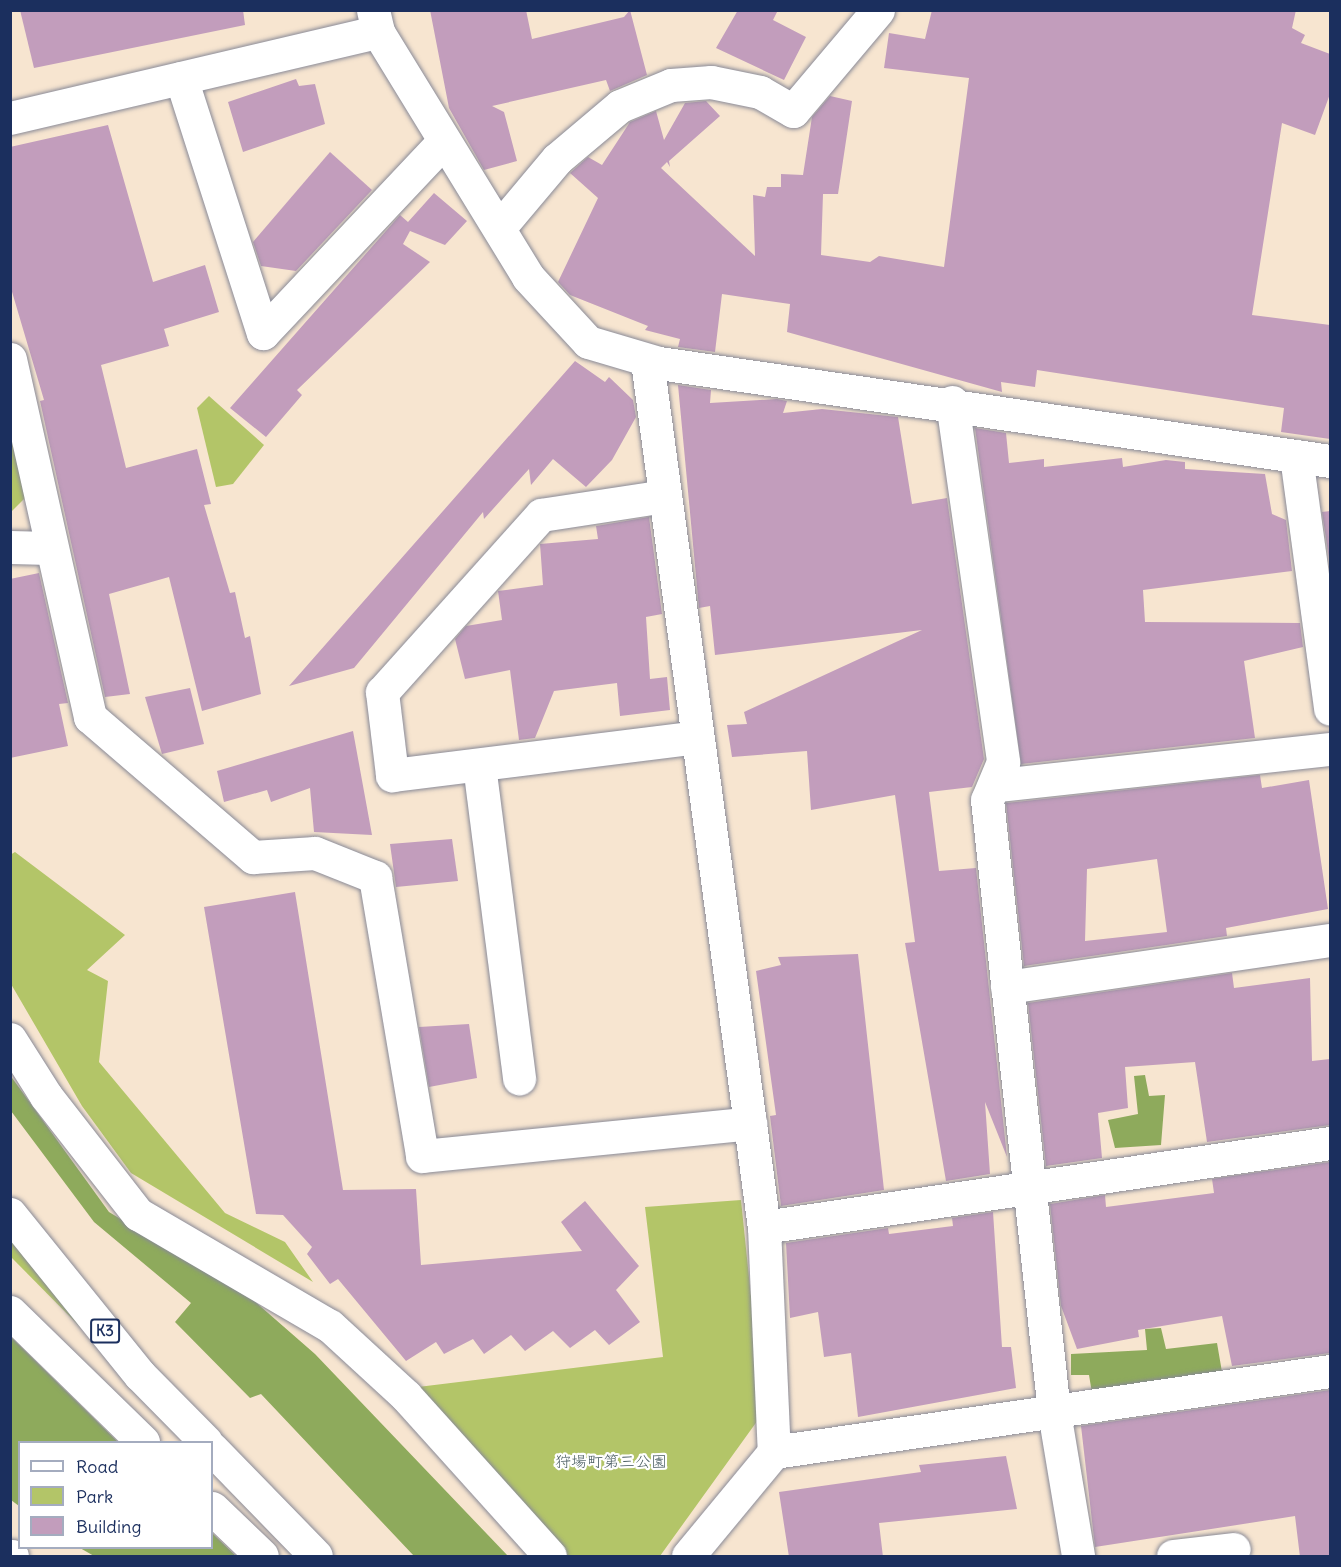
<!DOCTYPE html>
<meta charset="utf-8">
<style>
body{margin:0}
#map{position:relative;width:1341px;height:1567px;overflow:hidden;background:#f7e5d0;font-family:Delius,"Klee One",sans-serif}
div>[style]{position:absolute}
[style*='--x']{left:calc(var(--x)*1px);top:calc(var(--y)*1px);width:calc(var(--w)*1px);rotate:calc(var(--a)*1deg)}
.green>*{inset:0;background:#b3c568}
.forest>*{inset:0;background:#8eaa5c}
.building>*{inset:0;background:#c29dbc}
.roads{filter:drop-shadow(0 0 2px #898a97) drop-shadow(0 0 2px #898a97)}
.minor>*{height:33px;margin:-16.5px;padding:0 16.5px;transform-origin:16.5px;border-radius:16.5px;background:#fff}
.motorway>*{height:33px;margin:-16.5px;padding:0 16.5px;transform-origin:16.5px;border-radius:16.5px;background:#fff}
span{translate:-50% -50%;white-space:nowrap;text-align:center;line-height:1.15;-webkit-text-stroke:4.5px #fff;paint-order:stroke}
.shield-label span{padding:2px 4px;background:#fff;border:2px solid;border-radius:4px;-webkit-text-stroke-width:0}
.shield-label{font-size:15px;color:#1b2f5e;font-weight:700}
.park-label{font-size:16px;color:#495c61}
.frame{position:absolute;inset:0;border:12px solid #1b2f5e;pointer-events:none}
.legend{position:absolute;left:18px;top:1441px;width:195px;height:108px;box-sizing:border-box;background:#fff;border:2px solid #a4acbf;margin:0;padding:8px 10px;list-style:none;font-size:18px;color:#1b2f5e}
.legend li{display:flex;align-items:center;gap:12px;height:30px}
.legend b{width:30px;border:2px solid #a4acbf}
</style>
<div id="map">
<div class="green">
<i style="clip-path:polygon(209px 396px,264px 445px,233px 484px,216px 487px,197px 408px)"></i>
<i style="clip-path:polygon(10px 414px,30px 493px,11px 512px,10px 512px)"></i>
<i style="clip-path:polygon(15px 852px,125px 935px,87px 970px,108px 981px,99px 1062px,225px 1213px,285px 1242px,313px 1282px,131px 1173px,82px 1106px,11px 984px,10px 855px)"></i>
<i style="clip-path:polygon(741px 1200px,763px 1413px,660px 1556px,568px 1556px,418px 1387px,663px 1357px,645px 1207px)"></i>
<i style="clip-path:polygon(11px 1238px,86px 1333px,11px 1257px)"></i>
</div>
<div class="forest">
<i style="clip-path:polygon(10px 1075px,109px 1212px,251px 1298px,315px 1354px,508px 1556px,414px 1556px,261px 1394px,250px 1398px,175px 1322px,191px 1303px,94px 1222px,11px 1111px)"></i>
<i style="clip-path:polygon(1145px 1075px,1149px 1096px,1165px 1095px,1161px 1145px,1115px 1148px,1108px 1120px,1138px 1114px,1134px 1076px)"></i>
<i style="clip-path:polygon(1161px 1328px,1166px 1349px,1217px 1343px,1222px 1372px,1092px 1393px,1089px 1375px,1071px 1375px,1071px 1354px,1147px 1350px,1145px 1329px)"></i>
<i style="clip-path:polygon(10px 1336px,118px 1442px,20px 1442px,19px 1506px,11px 1500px)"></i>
<i style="clip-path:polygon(212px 1533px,236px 1556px,94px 1556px,80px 1548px,212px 1548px)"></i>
</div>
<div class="building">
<i style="clip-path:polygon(20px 10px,243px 10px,245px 25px,34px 68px)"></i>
<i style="clip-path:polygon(430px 10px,526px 10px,532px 39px,624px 17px,630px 10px,647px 75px,610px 91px,606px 80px,492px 106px,504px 112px,517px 161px,484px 170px,449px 108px)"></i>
<i style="clip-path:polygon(738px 10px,778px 10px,773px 20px,806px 37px,784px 80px,716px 48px)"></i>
<i style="clip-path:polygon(932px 10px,1296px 10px,1292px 28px,1305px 35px,1301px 43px,1330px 54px,1330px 94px,1315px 135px,1282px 123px,1252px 315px,1330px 325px,1330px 439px,1281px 432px,1284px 408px,1037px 370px,1035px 387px,1001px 382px,1002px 392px,787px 332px,790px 304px,722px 294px,715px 352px,678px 347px,680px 339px,645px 330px,648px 326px,570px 295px,558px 282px,598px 198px,570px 173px,588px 157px,602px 165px,630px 122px,656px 111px,664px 140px,685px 103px,706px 101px,720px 116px,669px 161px,670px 167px,667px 162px,661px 168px,755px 256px,753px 195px,765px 197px,767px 187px,781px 187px,781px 174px,803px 175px,812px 117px,830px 96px,852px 101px,838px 194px,823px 194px,821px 255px,870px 262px,879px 256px,944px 267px,969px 78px,884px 68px,889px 33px,925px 39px)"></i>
<i style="clip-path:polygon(296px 79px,299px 86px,315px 84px,325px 124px,243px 152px,228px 102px)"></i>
<i style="clip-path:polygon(108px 125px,153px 282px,205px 265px,219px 312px,164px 329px,169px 346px,101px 365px,126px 468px,197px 449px,211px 504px,204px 505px,230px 593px,235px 592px,245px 638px,250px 636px,261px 694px,202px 711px,169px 577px,109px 594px,130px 694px,105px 697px,40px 401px,44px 400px,10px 285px,10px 147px)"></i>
<i style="clip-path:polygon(330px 152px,372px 190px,296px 271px,261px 266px,253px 242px)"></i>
<i style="clip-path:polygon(434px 193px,467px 221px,445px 245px,410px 231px,403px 244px,430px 262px,297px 390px,302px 395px,266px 437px,230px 408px,400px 215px,408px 222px)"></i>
<i style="clip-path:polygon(575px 361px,605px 382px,609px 377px,633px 400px,636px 417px,612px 460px,586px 487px,553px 459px,531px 485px,529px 469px,484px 519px,483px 512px,354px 668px,289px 686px)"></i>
<i style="clip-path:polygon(678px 385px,711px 390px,710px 403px,777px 399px,787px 401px,783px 413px,822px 409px,898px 417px,912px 504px,947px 498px,984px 759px,972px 787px,929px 792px,939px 871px,976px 868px,1007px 1157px,985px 1102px,990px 1174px,946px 1181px,905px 943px,915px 942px,895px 795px,811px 810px,807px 751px,732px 757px,727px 725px,747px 724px,744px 712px,922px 630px,715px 655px,710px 606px,699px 608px)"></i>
<i style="clip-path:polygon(975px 428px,1006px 433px,1009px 463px,1044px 459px,1044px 467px,1122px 458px,1123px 467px,1166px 460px,1185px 462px,1185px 469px,1265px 474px,1272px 514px,1286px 520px,1292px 571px,1143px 590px,1145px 622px,1300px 623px,1303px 647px,1244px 661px,1255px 738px,1021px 764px)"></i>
<i style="clip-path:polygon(1330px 511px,1330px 566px,1322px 512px)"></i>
<i style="clip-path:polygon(649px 517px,662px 614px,646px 617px,650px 679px,667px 677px,670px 710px,620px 716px,617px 683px,554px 691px,535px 738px,519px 740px,510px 670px,465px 679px,455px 639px,466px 626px,502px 620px,498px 591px,543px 585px,540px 544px,598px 539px,596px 526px)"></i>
<i style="clip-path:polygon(39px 573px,68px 703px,59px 704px,68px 746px,10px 758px,10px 579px)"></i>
<i style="clip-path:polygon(190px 688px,204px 744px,162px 754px,145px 697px)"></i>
<i style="clip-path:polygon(353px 731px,372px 835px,314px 832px,310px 788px,271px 802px,267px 790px,224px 802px,217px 771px)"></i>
<i style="clip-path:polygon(evenodd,1260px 775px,1262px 788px,1309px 780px,1328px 909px,1226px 928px,1227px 936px,1024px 966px,1006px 803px,1260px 775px,1157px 859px,1167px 932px,1085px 941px,1087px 869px,1157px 859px)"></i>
<i style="clip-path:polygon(452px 839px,458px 881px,396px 887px,390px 844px)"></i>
<i style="clip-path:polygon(295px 892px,343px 1190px,416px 1189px,421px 1265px,582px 1251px,561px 1222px,585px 1201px,639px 1266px,616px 1290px,640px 1322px,609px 1345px,595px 1330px,570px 1348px,553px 1331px,525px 1351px,511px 1335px,484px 1354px,473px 1339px,444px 1354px,436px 1342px,406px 1361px,338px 1279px,330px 1284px,307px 1254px,312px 1247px,283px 1215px,256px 1214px,204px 907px)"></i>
<i style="clip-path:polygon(858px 954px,884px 1190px,781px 1206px,770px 1116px,776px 1115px,756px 971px,781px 965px,778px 957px)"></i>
<i style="clip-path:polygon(1232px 973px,1234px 988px,1310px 978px,1312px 1061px,1330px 1059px,1330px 1125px,1207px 1142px,1195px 1062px,1125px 1067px,1128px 1108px,1098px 1113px,1102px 1158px,1046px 1166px,1028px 1003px)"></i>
<i style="clip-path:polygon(469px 1024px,477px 1078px,429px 1087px,419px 1027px)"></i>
<i style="clip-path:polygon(1330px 1162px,1330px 1353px,1232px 1366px,1222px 1316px,1138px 1330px,1139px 1337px,1077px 1349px,1061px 1306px,1050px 1204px,1105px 1195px,1106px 1207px,1214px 1193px,1212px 1179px)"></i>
<i style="clip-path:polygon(993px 1212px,1002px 1347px,1011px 1347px,1016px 1388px,858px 1417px,851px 1353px,824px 1357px,818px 1312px,790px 1318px,786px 1243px,888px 1228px,889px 1234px,953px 1226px,952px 1218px)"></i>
<i style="clip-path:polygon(1330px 1390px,1330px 1557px,1300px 1557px,1295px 1516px,1095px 1547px,1081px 1426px)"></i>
<i style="clip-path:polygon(1006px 1456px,1017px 1509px,879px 1523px,883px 1557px,789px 1557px,779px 1492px,921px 1472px,919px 1465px)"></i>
</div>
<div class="roads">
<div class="minor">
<i style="--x:373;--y:10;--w:23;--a:77"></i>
<i style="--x:378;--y:32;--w:287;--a:58.5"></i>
<i style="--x:528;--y:277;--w:88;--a:47.3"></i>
<i style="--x:588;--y:342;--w:74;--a:16.5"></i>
<i style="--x:659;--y:363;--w:678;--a:8.31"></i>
<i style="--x:181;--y:78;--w:268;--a:72.2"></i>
<i style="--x:263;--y:333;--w:264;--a:-46.7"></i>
<i style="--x:10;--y:118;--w:378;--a:-13.2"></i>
<i style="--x:499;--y:228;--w:90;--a:-50"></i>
<i style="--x:557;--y:159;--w:82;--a:-40.1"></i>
<i style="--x:620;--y:106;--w:55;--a:-22.4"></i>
<i style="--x:671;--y:85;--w:40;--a:-4.3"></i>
<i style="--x:711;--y:82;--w:50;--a:11.5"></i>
<i style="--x:760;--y:92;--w:38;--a:30"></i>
<i style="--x:793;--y:111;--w:132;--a:-49.9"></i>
<i style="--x:10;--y:359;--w:367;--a:77.4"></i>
<i style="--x:90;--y:717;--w:215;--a:40.7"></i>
<i style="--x:253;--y:857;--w:62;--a:-3.7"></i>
<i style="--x:315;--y:853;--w:65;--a:21.8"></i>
<i style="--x:375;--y:877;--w:283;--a:80.4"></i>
<i style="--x:422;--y:1156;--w:330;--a:-5.7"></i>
<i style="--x:647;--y:361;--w:874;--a:82.31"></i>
<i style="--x:764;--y:1227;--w:225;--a:87.5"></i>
<i style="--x:774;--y:1452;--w:135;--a:129.6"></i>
<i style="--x:952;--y:402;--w:364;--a:81.9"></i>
<i style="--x:1003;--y:762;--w:41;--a:112.8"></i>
<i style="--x:987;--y:800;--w:616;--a:83.75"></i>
<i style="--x:1054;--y:1412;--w:146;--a:80.5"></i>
<i style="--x:1296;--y:456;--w:255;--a:82.3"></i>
<i style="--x:665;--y:496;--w:125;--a:171.3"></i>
<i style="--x:541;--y:515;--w:238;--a:131.9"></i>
<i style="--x:382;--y:692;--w:84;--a:83.1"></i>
<i style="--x:392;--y:775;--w:307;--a:-7.1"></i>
<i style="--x:10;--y:547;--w:40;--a:1.4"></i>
<i style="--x:479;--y:765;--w:316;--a:82.7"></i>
<i style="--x:998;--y:785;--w:334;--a:-6.2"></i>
<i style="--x:1007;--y:987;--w:326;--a:-8.3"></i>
<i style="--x:10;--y:1039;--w:67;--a:57.7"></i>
<i style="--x:46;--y:1096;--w:150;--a:52.1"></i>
<i style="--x:138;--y:1214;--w:222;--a:30.3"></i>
<i style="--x:330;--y:1326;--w:103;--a:42.6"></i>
<i style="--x:406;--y:1396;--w:215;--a:48"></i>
<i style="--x:764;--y:1227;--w:572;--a:-8.44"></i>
<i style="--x:774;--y:1452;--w:562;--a:-8.29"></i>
<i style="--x:1173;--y:1556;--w:61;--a:-6.5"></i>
</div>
<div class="motorway">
<i style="--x:10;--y:1214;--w:207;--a:51.1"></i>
<i style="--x:140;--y:1375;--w:94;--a:45.4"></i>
<i style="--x:10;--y:1312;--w:186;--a:44.3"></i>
<i style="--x:212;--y:1449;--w:149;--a:45.8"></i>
<i style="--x:212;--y:1508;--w:69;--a:43.8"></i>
<i style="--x:10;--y:1556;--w:2;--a:0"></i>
</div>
</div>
<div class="shield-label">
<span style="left:105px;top:1331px">K3</span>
</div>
<div class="park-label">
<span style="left:611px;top:1461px">狩場町第三公園</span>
</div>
<div class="frame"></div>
<ul class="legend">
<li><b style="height:8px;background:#fff"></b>Road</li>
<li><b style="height:16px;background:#b3c568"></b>Park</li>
<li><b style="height:16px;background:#c29dbc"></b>Building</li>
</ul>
</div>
